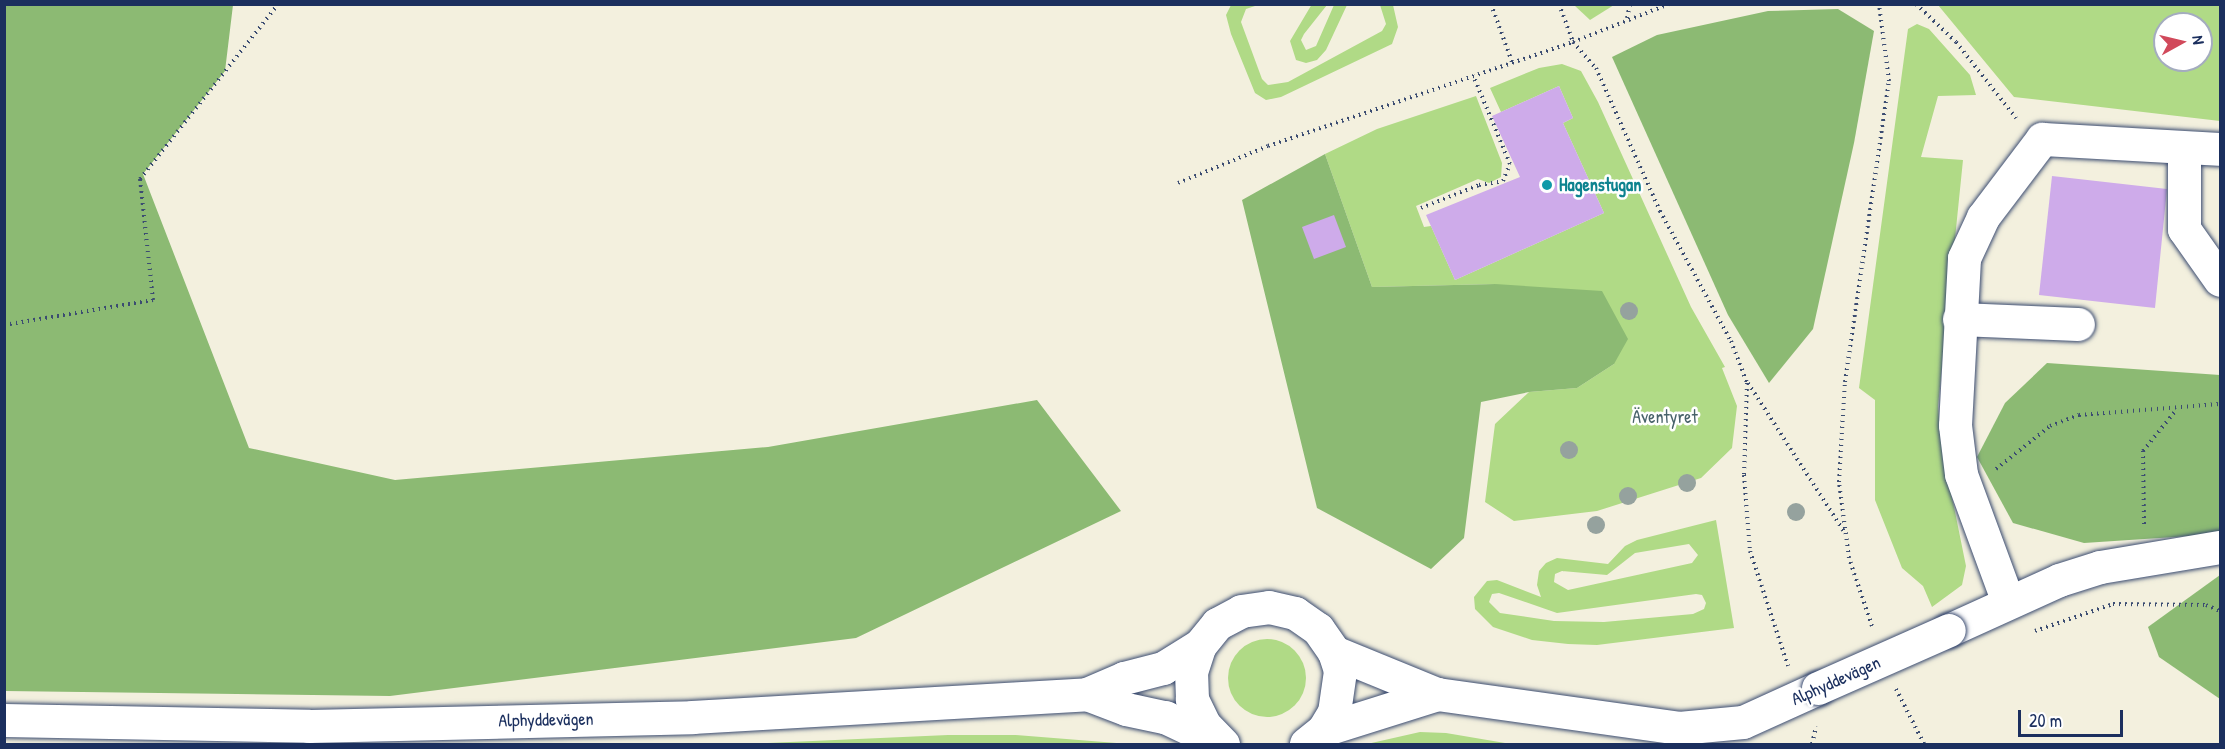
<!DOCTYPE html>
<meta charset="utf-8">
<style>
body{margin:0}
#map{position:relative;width:2225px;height:749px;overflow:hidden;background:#f3f0de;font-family:"Patrick Hand",sans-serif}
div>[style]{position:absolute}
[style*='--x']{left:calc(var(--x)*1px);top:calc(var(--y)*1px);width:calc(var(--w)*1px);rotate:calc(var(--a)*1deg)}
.green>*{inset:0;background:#b0da86}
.round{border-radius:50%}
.forest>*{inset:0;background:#8cba73}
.building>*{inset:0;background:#ceabea}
.path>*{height:4px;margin-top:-2px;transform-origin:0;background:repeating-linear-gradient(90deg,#3b4c71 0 1.5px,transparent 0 6px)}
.roads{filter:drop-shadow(0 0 2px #3b4c71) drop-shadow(0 0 2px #3b4c71)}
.minor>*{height:33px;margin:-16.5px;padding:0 16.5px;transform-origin:16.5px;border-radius:16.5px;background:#fff}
.bridges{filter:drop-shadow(0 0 2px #3b4c71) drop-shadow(0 0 2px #3b4c71)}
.minor-bridge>*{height:33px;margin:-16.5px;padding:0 16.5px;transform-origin:16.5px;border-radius:16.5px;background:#fff}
.trees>*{width:18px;height:18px;margin:-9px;border-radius:50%;background:#95a29e}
.dots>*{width:16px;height:16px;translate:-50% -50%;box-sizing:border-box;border:3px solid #fff;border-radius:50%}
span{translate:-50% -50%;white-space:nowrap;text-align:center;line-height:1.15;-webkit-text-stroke:5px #fff;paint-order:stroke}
.culture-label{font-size:18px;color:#0d838f;font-weight:700}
.left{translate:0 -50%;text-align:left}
.park-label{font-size:18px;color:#48626a}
.street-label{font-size:18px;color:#1b2f5e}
.frame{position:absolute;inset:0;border:6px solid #1b2f5e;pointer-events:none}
.north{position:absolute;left:2153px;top:12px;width:60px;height:60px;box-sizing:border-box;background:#fff;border:2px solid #a4acbf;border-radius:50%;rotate:82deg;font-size:16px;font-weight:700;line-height:24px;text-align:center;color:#1b2f5e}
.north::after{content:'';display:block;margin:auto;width:21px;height:27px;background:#d1495b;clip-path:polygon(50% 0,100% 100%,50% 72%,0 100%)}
.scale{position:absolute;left:2018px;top:710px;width:105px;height:27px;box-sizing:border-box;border:3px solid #1b2f5e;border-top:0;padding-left:8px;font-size:18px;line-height:21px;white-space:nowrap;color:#1b2f5e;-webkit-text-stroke:4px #fff;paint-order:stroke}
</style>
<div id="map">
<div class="green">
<i style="clip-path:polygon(1312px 4px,1327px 5px,1304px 34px,1301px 40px,1306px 50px,1316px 46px,1334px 5px,1347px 5px,1326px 50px,1317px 60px,1306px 63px,1296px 60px,1290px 41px)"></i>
<i style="clip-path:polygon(1231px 5px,1258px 5px,1246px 9px,1241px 22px,1262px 79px,1268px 85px,1288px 82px,1382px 31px,1386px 24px,1380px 5px,1393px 5px,1398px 27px,1392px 44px,1281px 97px,1266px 100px,1255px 93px,1231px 34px,1226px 15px)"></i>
<i style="clip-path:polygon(1574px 5px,1614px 5px,1590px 20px)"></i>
<i style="clip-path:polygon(evenodd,1938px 5px,2220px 5px,2220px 121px,2014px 97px,1938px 5px,2165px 24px,2201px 24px,2201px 60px,2165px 60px,2165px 24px)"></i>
<i style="clip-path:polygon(1917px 24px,1929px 29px,1970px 75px,1976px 95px,1938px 96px,1921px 157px,1963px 160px,1938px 406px,1941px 443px,1966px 566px,1962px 585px,1932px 607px,1923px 586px,1902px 568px,1875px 500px,1875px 400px,1859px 388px,1908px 29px)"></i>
<i style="clip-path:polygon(1562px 64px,1581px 71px,1598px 102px,1691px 307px,1725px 367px,1722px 368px,1737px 406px,1732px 448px,1701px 478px,1597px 511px,1514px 521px,1485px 502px,1495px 424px,1529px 392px,1577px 388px,1614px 364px,1495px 284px,1372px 287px,1325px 154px,1377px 129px,1476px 96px,1502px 163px,1501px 177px,1489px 183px,1478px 179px,1416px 206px,1424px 227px,1431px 226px,1455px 280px,1604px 213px,1563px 123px,1573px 118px,1559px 86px,1501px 112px,1490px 88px,1539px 68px)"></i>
<i style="clip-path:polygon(evenodd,1716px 520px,1734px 628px,1597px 645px,1568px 644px,1532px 640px,1493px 627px,1475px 609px,1474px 597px,1487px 581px,1497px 580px,1541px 597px,1537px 585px,1539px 571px,1546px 563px,1557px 558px,1608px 564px,1625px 546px,1637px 540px,1716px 520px,1689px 544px,1698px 555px,1692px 563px,1568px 590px,1554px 582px,1555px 574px,1562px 571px,1607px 575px,1635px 553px,1689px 544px,1716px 520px,1499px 593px,1557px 613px,1696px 594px,1702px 595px,1706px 603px,1704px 609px,1693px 614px,1604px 622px,1554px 621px,1500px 613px,1489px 602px,1492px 594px,1499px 593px)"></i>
<i class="round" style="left:1228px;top:639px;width:78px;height:78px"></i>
<i style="clip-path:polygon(1420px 732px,1446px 733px,1511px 744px,1367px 744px)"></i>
<i style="clip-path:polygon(948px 735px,1016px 735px,1129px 744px,745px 744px)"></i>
</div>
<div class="forest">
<i style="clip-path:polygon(5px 4px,233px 5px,225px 71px,143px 174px,249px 448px,395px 480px,768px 447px,1037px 400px,1121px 511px,856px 638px,390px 696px,5px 691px)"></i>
<i style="clip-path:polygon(1838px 9px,1874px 31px,1854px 143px,1813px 329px,1769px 383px,1728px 315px,1612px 57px,1657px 35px,1768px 11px)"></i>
<i style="clip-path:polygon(1325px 154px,1372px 287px,1495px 284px,1602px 291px,1628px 339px,1614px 364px,1577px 388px,1529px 392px,1481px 402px,1464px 538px,1431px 569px,1317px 508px,1242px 200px)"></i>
<i style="clip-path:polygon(2047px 363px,2220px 375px,2220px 534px,2084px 543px,2013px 523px,1977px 457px,2005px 403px)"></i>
<i style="clip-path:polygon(2220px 575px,2220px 699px,2159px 657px,2148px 627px)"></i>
</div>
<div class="building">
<i style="clip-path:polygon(1559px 86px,1573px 118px,1563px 123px,1604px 213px,1455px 280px,1426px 215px,1520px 177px,1492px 116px)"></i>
<i style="clip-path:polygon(2052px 176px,2167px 189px,2155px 308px,2039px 295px)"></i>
<i style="clip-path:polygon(1334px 215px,1346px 247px,1314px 259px,1302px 227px)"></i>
</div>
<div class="path">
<i style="--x:1491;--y:4;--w:62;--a:70.1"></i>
<i style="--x:1559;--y:4;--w:40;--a:69.8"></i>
<i style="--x:1573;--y:42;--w:35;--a:49"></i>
<i style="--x:1596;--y:68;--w:157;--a:65.9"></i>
<i style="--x:1660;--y:211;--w:148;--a:61.4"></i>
<i style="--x:1731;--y:341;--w:45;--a:69.1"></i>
<i style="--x:1747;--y:383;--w:92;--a:91.9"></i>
<i style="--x:1744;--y:475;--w:76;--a:85.5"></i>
<i style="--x:1750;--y:551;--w:121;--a:71.7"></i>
<i style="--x:1916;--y:4;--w:55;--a:43.5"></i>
<i style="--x:1956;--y:42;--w:97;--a:51.7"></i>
<i style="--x:1627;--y:18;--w:14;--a:-78"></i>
<i style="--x:1178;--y:183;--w:97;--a:-22.3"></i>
<i style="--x:1268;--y:146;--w:322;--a:-18.8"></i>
<i style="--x:1573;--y:42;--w:103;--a:-21.6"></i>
<i style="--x:1421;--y:208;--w:62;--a:-21.6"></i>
<i style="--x:1479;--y:185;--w:24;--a:-9"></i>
<i style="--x:1503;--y:181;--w:18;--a:-68"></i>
<i style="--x:1510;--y:164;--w:96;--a:-112.6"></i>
<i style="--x:4;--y:325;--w:151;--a:-9.5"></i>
<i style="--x:153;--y:300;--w:122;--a:-96.1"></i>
<i style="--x:140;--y:179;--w:223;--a:-51.7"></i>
<i style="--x:1748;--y:383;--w:179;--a:57.1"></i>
<i style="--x:1996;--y:469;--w:69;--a:-38.5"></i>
<i style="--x:2050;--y:426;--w:31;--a:-21"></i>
<i style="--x:2079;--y:415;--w:141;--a:-4.5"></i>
<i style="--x:2144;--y:524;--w:73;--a:-90.8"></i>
<i style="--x:2143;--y:451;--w:54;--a:-51"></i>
<i style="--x:1872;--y:626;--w:72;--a:-108.7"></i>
<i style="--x:1849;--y:558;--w:77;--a:-97.5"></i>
<i style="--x:1839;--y:482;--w:100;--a:-86.6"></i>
<i style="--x:1845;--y:382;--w:304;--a:-81.7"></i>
<i style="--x:1889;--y:81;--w:78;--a:-97.4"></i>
<i style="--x:2035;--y:631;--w:83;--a:-19.1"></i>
<i style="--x:2113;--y:604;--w:93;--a:0.6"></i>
<i style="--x:2206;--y:605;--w:15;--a:23"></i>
<i style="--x:1896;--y:689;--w:62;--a:63"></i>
<i style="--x:1812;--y:744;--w:18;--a:-77"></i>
</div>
<div class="roads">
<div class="minor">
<i style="--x:2184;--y:148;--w:81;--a:90"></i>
<i style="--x:2184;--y:229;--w:62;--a:54.8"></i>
<i style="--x:1959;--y:319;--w:119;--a:2.4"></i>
<i style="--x:2008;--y:602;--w:136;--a:-110.2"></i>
<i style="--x:1961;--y:474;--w:49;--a:-97"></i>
<i style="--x:1955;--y:425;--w:167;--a:-86.9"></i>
<i style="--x:1964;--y:258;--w:45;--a:-65.1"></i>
<i style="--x:1983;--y:217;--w:98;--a:-52.9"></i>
<i style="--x:2042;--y:139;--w:178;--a:3.2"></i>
<i style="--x:1949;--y:630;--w:121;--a:-24.4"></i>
<i style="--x:2059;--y:580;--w:43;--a:-17.6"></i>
<i style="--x:2100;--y:567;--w:122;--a:-9.5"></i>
<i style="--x:1334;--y:652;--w:111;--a:22.2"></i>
<i style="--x:1437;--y:694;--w:244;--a:8"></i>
<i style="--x:1679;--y:728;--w:64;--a:-5.4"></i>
<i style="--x:1743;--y:722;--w:82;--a:-24.4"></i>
<i style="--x:1087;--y:694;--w:42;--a:21"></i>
<i style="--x:1126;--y:709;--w:40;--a:12"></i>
<i style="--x:1165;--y:717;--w:59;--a:25.3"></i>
<i style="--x:4;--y:720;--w:305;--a:1.1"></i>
<i style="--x:309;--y:726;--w:383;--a:-1.3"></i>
<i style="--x:692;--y:717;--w:396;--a:-3.3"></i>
<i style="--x:1087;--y:694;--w:40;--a:-23.4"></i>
<i style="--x:1124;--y:678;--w:40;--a:-14.4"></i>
<i style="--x:1163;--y:668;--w:44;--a:-31.9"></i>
<i style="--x:1323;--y:730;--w:120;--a:-17.5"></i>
<i style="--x:1223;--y:744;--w:28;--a:-134"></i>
<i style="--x:1204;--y:724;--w:28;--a:-116"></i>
<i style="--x:1192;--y:699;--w:27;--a:-92"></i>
<i style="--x:1191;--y:672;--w:28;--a:-72"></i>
<i style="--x:1200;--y:645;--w:27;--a:-51"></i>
<i style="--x:1217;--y:624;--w:27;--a:-28"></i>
<i style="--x:1241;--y:611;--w:28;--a:-8"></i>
<i style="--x:1269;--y:607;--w:27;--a:13"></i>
<i style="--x:1295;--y:613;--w:28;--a:35"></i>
<i style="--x:1318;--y:629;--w:28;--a:55"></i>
<i style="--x:1334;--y:652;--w:20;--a:72"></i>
<i style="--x:1340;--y:671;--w:41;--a:98.3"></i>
<i style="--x:1334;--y:712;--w:21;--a:121"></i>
<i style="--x:1323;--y:730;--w:22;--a:141"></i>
</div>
</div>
<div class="bridges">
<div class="minor-bridge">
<i style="--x:1818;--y:688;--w:143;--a:-23.9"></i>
</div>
</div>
<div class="trees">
<i style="left:1629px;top:311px"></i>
<i style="left:1569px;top:450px"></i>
<i style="left:1687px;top:483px"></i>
<i style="left:1628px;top:496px"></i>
<i style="left:1796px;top:512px"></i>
<i style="left:1596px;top:525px"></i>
</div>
<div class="dots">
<i style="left:1547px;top:185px;background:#0f9aa8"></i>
</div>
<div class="culture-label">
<span class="left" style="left:1559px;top:185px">Hagenstugan</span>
</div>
<div class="park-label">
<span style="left:1665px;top:417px">Äventyret</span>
</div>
<div class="street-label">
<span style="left:1836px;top:681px;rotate:-24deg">Alphyddevägen</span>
<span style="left:546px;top:720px;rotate:-1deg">Alphyddevägen</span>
</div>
<div class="frame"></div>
<div class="north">N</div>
<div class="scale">20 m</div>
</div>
